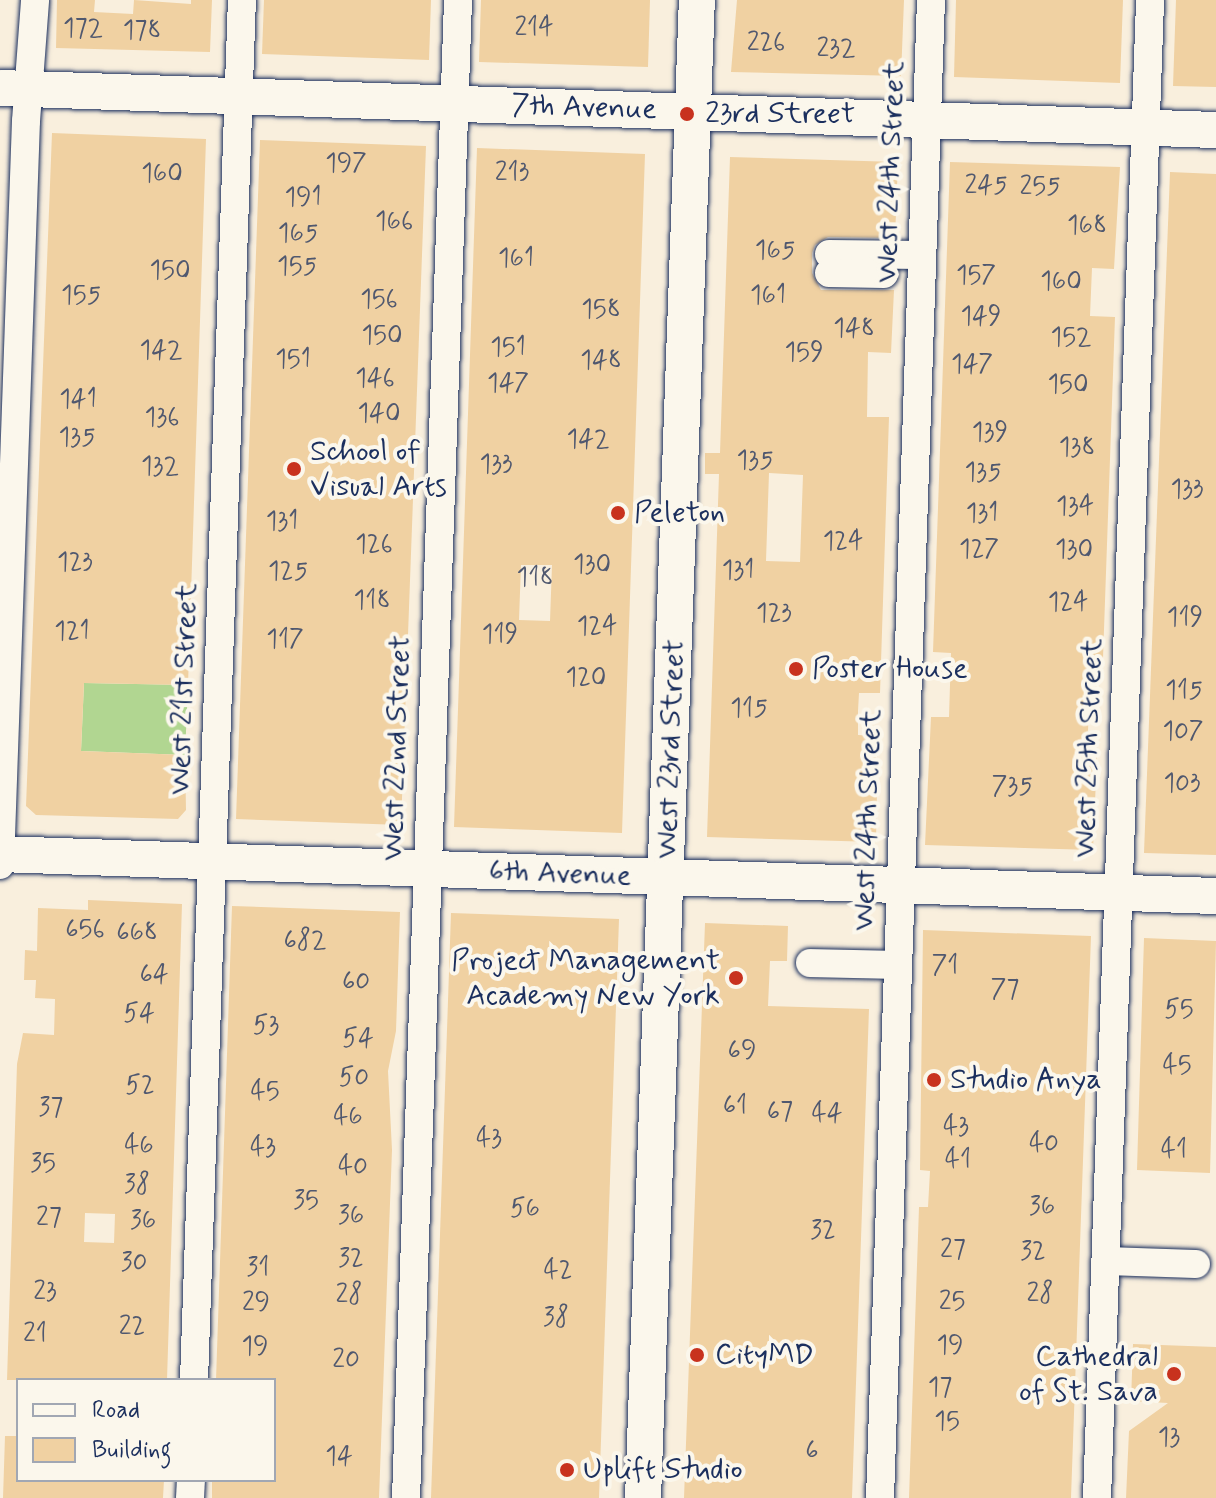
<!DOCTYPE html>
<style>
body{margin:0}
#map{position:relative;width:1216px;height:1498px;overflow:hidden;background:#f9efdd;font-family:Mynerve,sans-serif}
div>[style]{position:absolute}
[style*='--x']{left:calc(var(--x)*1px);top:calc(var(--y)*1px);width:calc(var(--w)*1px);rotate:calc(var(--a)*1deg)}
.green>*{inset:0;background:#b1d691}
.building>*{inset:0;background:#f0d1a2}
.roads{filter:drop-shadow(0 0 2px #1b2f5e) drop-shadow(0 0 2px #1b2f5e)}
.minor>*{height:28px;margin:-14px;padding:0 14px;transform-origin:14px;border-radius:14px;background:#fbf7ec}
.major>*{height:36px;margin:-18px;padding:0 18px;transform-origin:18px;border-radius:18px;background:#fbf7ec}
.dots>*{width:22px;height:22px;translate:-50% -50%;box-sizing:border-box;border:4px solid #fbf7ec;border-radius:50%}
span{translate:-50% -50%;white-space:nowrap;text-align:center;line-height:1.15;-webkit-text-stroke:8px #fbf7ec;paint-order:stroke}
.number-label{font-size:26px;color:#50586f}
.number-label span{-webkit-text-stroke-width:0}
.street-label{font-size:30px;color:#1b2f5e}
.poi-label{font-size:30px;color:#1b2f5e}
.left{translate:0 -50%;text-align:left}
.right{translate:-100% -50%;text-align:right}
.legend{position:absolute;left:16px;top:1378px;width:260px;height:104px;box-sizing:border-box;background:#fbf7ec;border:2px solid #a1a7b3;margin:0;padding:10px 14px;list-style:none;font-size:24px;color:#1b2f5e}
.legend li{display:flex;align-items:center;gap:16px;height:40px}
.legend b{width:40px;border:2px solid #a1a7b3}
</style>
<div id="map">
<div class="green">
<i style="clip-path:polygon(84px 683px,188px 685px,185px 755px,81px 751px)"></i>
</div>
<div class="building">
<i style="clip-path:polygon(57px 0,95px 0,94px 12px,133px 14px,134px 0,191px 4px,191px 0,212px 0,210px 52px,56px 48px)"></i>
<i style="clip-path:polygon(264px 0,431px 0,429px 60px,262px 54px)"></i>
<i style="clip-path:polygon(481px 0,650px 0,648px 67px,479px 62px)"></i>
<i style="clip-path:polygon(737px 0,904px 0,901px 76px,731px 72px)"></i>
<i style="clip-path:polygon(956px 0,1123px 0,1120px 83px,954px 77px)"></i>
<i style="clip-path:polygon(1176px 0,1216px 0,1216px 87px,1173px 86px)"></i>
<i style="clip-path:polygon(52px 133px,206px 139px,188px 685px,84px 683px,81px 751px,185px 755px,186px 810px,178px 819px,36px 815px,26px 806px)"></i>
<i style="clip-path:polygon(260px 140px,426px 146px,401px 825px,236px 819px)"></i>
<i style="clip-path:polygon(evenodd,477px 148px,645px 154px,622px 833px,454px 827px,477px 148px,521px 565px,552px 565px,550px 621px,519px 620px,521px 565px)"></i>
<i style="clip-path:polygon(evenodd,730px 157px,898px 162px,895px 238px,828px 237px,815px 245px,812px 253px,812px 273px,821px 290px,894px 290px,891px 353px,868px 352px,867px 417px,889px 417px,880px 693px,859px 693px,858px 711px,858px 735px,878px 736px,876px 842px,707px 837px,719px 474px,705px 474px,705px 453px,720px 453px,730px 157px,769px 473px,803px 475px,800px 562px,766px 561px,769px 473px)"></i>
<i style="clip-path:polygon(950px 162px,1120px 167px,1114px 269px,1092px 268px,1090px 316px,1115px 317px,1103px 658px,1091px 658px,1088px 731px,1098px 731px,1093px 850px,925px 845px,931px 717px,949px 717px,951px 653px,933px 652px)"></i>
<i style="clip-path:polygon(1170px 172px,1216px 174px,1216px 855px,1144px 853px)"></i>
<i style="clip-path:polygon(evenodd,88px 900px,182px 904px,167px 1380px,7px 1380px,17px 1064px,23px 1033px,54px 1035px,55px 999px,35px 998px,36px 980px,24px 980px,25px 950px,37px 951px,38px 908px,88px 910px,88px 900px,85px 1213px,115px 1214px,114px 1243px,84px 1242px,85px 1213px)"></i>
<i style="clip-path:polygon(232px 906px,400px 912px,396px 1031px,388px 1071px,392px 1150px,379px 1498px,212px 1498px,212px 1480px,274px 1480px,274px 1380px,216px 1380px)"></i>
<i style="clip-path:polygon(451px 913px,619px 919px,599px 1498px,431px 1498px)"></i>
<i style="clip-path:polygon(705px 923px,788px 926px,787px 961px,770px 961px,768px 1006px,869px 1009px,852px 1498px,684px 1498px)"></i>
<i style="clip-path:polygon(923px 930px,1091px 936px,1071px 1498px,909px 1498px,919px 1207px,928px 1207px,930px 1171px,920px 1170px)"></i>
<i style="clip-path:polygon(1144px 938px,1216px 941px,1210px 1173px,1137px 1170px)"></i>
<i style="clip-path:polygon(1133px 1344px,1216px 1347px,1216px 1498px,1126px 1498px,1129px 1431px,1168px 1403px,1131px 1401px)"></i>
<i style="clip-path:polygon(5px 1436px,18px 1436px,18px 1480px,164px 1480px,163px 1498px,3px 1498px)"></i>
</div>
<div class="roads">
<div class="minor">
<i style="--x:829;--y:254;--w:93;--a:0.6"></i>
<i style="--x:829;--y:273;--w:55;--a:1"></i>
<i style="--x:0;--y:865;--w:744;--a:-88"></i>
<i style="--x:26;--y:121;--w:121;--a:-85.7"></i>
<i style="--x:810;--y:963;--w:87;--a:1.3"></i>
<i style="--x:1106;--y:1261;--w:90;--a:1.9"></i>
<i style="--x:194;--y:1380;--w:1381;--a:-88.01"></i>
<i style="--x:190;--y:1498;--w:18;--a:-87"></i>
<i style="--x:406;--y:1498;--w:1499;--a:-88.01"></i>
<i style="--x:880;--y:1498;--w:1499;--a:-88.05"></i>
<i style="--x:1097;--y:1498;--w:1499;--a:-87.97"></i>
</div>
<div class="major">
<i style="--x:0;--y:88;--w:1217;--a:1.98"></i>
<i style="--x:0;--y:854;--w:1217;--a:1.98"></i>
<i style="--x:643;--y:1498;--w:1499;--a:-87.94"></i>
</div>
</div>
<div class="dots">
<i style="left:687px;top:114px;background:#c8321e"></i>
<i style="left:294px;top:469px;background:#c8321e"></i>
<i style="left:618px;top:513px;background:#c8321e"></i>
<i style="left:796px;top:669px;background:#c8321e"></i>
<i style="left:736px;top:978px;background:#c8321e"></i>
<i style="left:934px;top:1080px;background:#c8321e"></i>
<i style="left:697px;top:1355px;background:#c8321e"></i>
<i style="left:1174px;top:1374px;background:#c8321e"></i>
<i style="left:567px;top:1470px;background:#c8321e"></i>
</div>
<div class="number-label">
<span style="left:534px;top:29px">214</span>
<span style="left:83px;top:30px">172</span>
<span style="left:142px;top:32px">178</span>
<span style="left:766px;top:44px">226</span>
<span style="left:836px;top:50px">232</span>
<span style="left:346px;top:165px">197</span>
<span style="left:512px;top:174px">213</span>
<span style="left:162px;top:175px">160</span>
<span style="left:986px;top:187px">245</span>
<span style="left:1040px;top:188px">255</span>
<span style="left:303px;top:199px">191</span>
<span style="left:394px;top:223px">166</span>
<span style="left:1087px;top:227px">168</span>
<span style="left:298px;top:235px">165</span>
<span style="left:775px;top:252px">165</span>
<span style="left:516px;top:260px">161</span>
<span style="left:297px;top:268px">155</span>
<span style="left:170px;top:272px">150</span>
<span style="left:976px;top:277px">157</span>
<span style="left:1061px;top:283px">160</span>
<span style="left:81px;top:297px">155</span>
<span style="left:768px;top:297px">161</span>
<span style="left:379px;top:301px">156</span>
<span style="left:601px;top:311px">158</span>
<span style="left:981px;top:318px">149</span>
<span style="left:854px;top:330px">148</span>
<span style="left:382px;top:337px">150</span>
<span style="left:1071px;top:339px">152</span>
<span style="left:508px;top:349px">151</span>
<span style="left:161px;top:352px">142</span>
<span style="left:804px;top:354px">159</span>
<span style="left:293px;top:361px">151</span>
<span style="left:601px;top:362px">148</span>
<span style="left:972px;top:366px">147</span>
<span style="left:375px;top:380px">146</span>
<span style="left:508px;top:385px">147</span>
<span style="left:1068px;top:386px">150</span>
<span style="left:78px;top:401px">141</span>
<span style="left:379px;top:415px">140</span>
<span style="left:162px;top:419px">136</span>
<span style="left:990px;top:434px">139</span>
<span style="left:77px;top:439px">135</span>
<span style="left:588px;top:441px">142</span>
<span style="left:1077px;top:449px">138</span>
<span style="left:755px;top:462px">135</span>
<span style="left:496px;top:466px">133</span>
<span style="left:160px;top:468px">132</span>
<span style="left:983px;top:474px">135</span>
<span style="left:1187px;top:491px">133</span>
<span style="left:1075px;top:508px">134</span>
<span style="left:982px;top:515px">131</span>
<span style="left:282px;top:523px">131</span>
<span style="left:843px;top:543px">124</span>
<span style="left:374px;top:546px">126</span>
<span style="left:979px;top:551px">127</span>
<span style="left:1074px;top:551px">130</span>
<span style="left:75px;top:564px">123</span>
<span style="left:592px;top:566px">130</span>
<span style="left:738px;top:572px">131</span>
<span style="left:288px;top:573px">125</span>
<span style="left:535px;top:579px">118</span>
<span style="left:372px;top:602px">118</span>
<span style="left:1068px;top:604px">124</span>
<span style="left:774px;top:615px">123</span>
<span style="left:1185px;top:619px">119</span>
<span style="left:597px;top:628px">124</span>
<span style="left:72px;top:633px">121</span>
<span style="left:500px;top:636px">119</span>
<span style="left:285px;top:641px">117</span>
<span style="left:586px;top:679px">120</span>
<span style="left:1184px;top:692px">115</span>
<span style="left:749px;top:710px">115</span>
<span style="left:1183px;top:733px">107</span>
<span style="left:1182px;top:785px">103</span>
<span style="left:1012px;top:788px">735</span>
<span style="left:85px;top:931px">656</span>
<span style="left:137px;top:934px">668</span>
<span style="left:305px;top:942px">682</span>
<span style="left:945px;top:967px">71</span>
<span style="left:154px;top:976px">64</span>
<span style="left:356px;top:983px">60</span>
<span style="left:1005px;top:991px">77</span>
<span style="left:1179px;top:1011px">55</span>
<span style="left:139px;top:1015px">54</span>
<span style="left:266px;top:1027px">53</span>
<span style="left:358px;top:1040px">54</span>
<span style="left:742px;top:1052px">69</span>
<span style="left:1177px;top:1067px">45</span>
<span style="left:354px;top:1079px">50</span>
<span style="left:140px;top:1087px">52</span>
<span style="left:265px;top:1093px">45</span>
<span style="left:735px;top:1107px">61</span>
<span style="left:51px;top:1109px">37</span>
<span style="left:780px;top:1113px">67</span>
<span style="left:827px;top:1115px">44</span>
<span style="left:348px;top:1118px">46</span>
<span style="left:956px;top:1128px">43</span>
<span style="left:489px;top:1140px">43</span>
<span style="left:1044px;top:1145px">40</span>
<span style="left:139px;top:1147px">46</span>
<span style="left:263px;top:1149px">43</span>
<span style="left:1174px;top:1151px">41</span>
<span style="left:958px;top:1161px">41</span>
<span style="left:43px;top:1165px">35</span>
<span style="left:353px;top:1168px">40</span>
<span style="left:137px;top:1186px">38</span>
<span style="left:306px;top:1202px">35</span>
<span style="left:1042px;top:1208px">36</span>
<span style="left:525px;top:1210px">56</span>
<span style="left:351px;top:1217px">36</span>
<span style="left:49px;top:1219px">27</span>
<span style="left:143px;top:1222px">36</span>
<span style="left:823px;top:1232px">32</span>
<span style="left:953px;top:1251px">27</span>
<span style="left:1033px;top:1253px">32</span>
<span style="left:351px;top:1260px">32</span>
<span style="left:134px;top:1264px">30</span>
<span style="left:258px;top:1269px">31</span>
<span style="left:558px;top:1272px">42</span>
<span style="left:45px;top:1293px">23</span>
<span style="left:1040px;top:1295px">28</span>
<span style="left:349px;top:1296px">28</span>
<span style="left:952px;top:1303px">25</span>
<span style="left:256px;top:1304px">29</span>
<span style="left:556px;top:1319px">38</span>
<span style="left:132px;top:1328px">22</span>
<span style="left:35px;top:1335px">21</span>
<span style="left:950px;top:1347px">19</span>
<span style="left:255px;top:1348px">19</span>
<span style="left:346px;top:1361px">20</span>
<span style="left:940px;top:1389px">17</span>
<span style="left:947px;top:1423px">15</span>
<span style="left:1169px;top:1439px">13</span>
<span style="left:812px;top:1452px">6</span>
<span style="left:339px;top:1458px">14</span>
</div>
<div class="street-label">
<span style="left:584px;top:108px;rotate:2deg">7th Avenue</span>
<span style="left:891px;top:172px;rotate:-88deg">West 24th Street</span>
<span style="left:184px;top:689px;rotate:-88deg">West 21st Street</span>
<span style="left:397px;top:748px;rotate:-88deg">West 22nd Street</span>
<span style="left:1089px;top:748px;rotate:-88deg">West 25th Street</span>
<span style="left:671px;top:749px;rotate:-88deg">West 23rd Street</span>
<span style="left:868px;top:820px;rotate:-88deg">West 24th Street</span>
<span style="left:560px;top:874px;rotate:2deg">6th Avenue</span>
</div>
<div class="poi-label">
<span class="left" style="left:705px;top:114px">23rd Street</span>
<span class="left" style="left:310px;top:469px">School of<br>Visual Arts</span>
<span class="left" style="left:634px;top:513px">Peleton</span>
<span class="left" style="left:812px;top:669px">Poster House</span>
<span class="right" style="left:720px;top:978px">Project Management<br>Academy New York</span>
<span class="left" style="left:950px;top:1080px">Studio Anya</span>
<span class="left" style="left:715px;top:1355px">CityMD</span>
<span class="right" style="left:1158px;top:1374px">Cathedral<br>of St. Sava</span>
<span class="left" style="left:583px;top:1470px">Uplift Studio</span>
</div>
<ul class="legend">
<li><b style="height:10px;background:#fbf7ec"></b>Road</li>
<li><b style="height:22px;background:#f0d1a2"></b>Building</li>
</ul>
</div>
